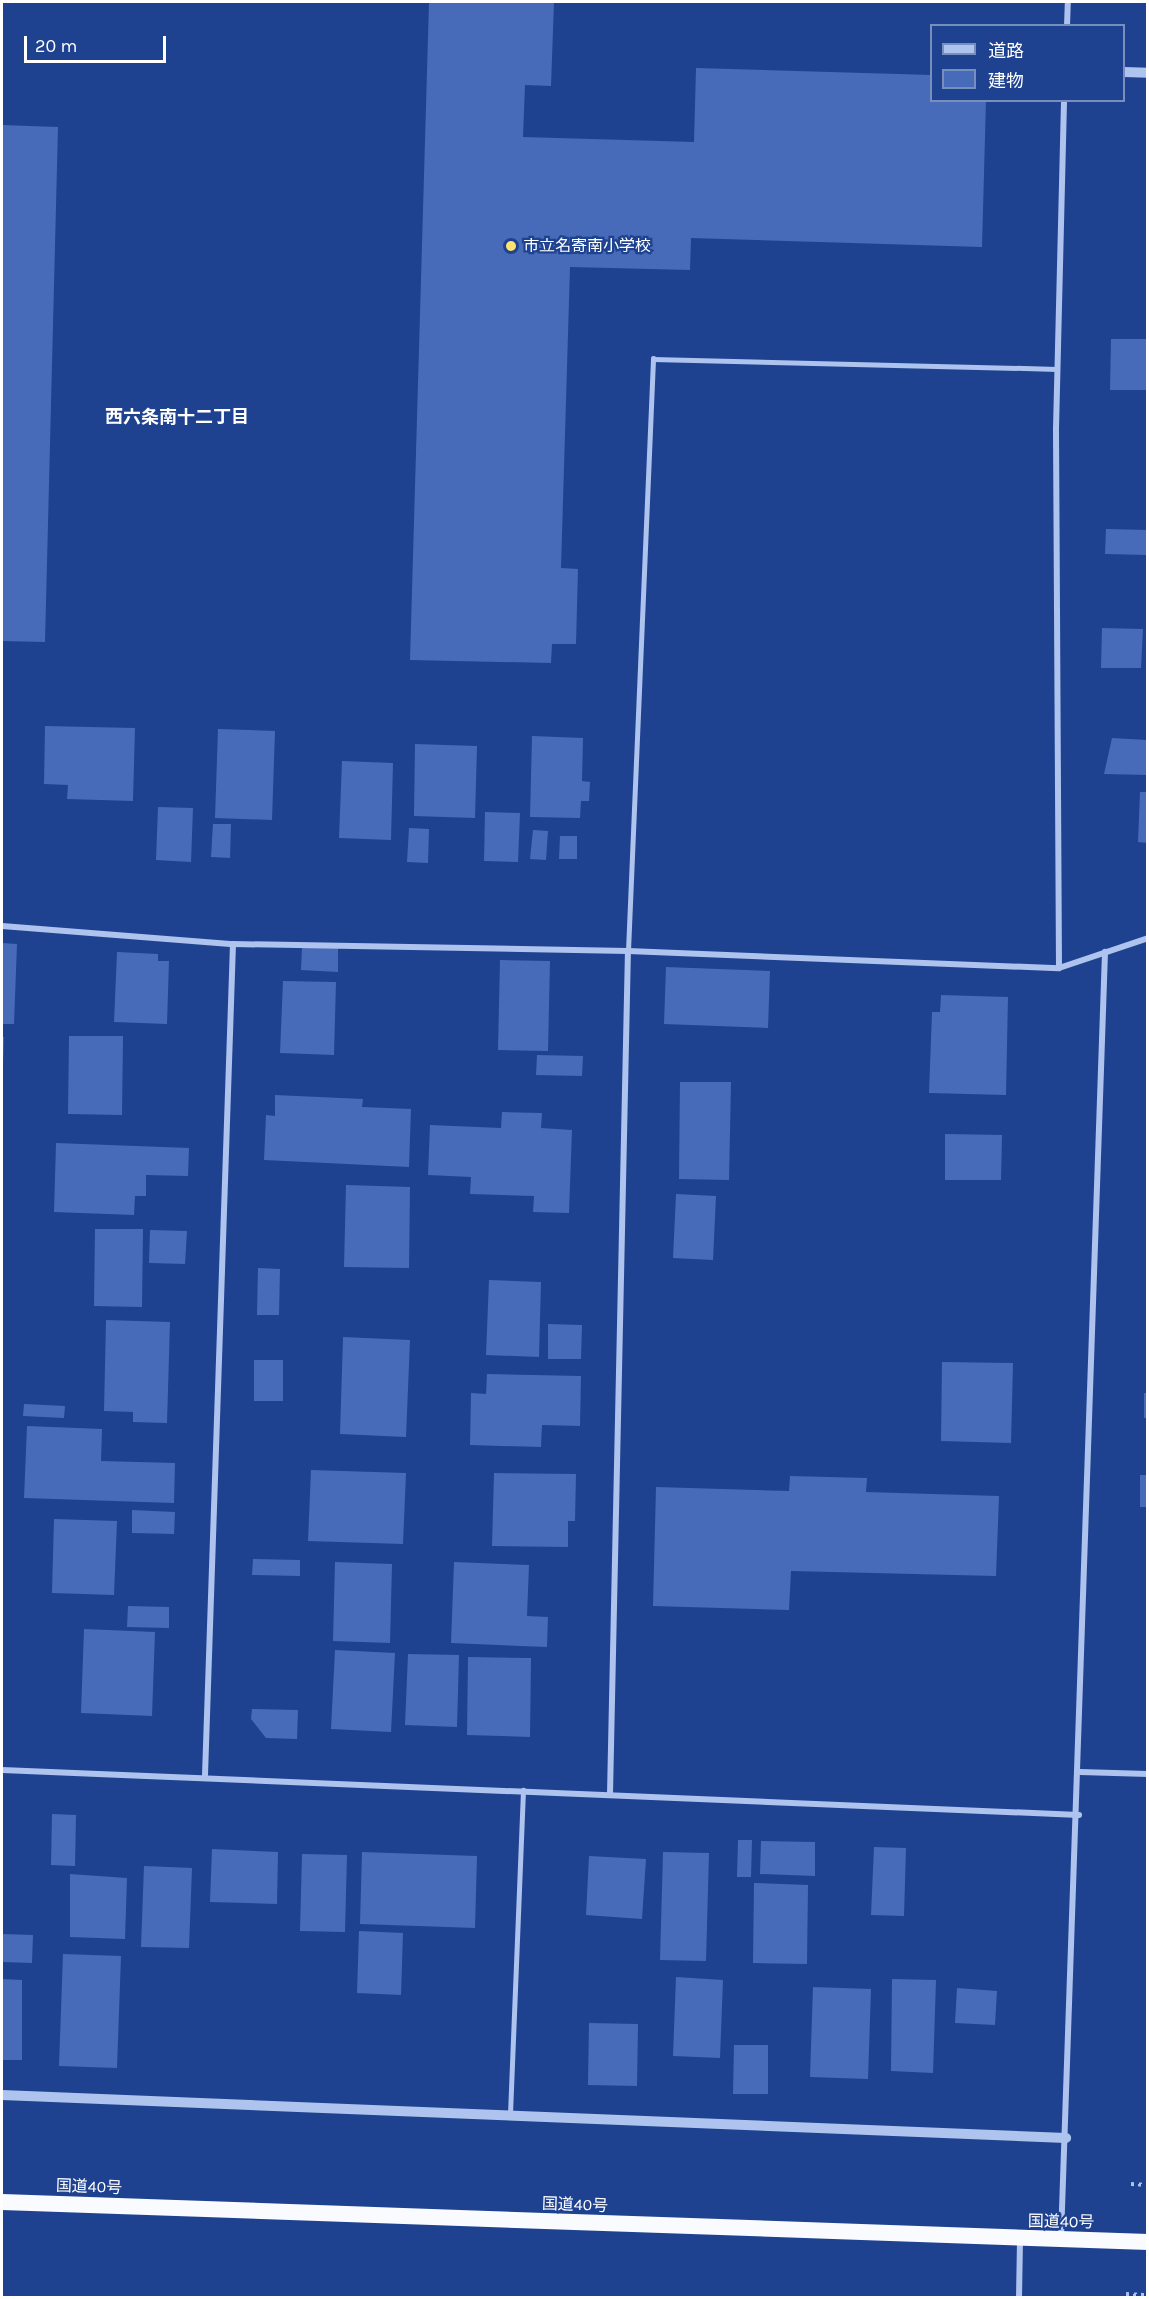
<!DOCTYPE html>
<meta charset="utf-8">
<style>
body{margin:0}
#map{position:relative;width:1149px;height:2299px;overflow:hidden;background:#1e4290;font-family:Karla,"Noto Sans JP",sans-serif}
div>[style]{position:absolute}
[style*='--x']{left:calc(var(--x)*1px);top:calc(var(--y)*1px);width:calc(var(--w)*1px);rotate:calc(var(--a)*1deg)}
.building>*{inset:0;background:#476bb8}
.path>*{height:4px;margin-top:-2px;transform-origin:0;background:repeating-linear-gradient(90deg,#aec3ed 0 3px,transparent 0 7.5px)}
.service>*{height:4.5px;margin:-2.25px;padding:0 2.25px;transform-origin:2.25px;border-radius:2.25px;background:#aec3ed}
.minor>*{height:6px;margin:-3px;padding:0 3px;transform-origin:3px;border-radius:3px;background:#aec3ed}
.tertiary>*{height:10px;margin:-5px;padding:0 5px;transform-origin:5px;border-radius:5px;background:#aec3ed}
.trunk>*{height:16px;margin:-8px;padding:0 8px;transform-origin:8px;border-radius:8px;background:#fafbff}
.dots>*{width:16px;height:16px;translate:-50% -50%;box-sizing:border-box;border:3px solid #1e4290;border-radius:50%}
span{translate:-50% -50%;white-space:nowrap;text-align:center;line-height:1.15;-webkit-text-stroke:4.5px #1e4290;paint-order:stroke}
.poi-label{font-size:16px;color:#fff}
.left{translate:0 -50%;text-align:left}
.street-label{font-size:16px;color:#fff}
.neighbourhood-label{font-size:18px;color:#fff;font-weight:700}
.frame{position:absolute;inset:0;border:3px solid #fff;pointer-events:none}
.legend{position:absolute;left:930px;top:24px;width:195px;height:78px;box-sizing:border-box;background:#1e4290;border:2px solid #788ebc;margin:0;padding:8px 10px;list-style:none;font-size:18px;color:#fff}
.legend li{display:flex;align-items:center;gap:12px;height:30px}
.legend b{width:30px;border:2px solid #788ebc}
.scale{position:absolute;left:24px;top:36px;width:142px;height:27px;box-sizing:border-box;border:3px solid #fff;border-top:0;padding-left:8px;font-size:18px;line-height:21px;white-space:nowrap;color:#fff;-webkit-text-stroke:4px #1e4290;paint-order:stroke}
</style>
<div id="map">
<div class="building">
<i style="clip-path:polygon(429px 2px,554px 2px,551px 86px,525px 85px,523px 137px,694px 142px,696px 68px,932px 75px,932px 100px,986px 100px,982px 247px,691px 238px,690px 270px,570px 267px,561px 568px,578px 569px,576px 644px,552px 644px,551px 663px,410px 660px)"></i>
<i style="clip-path:polygon(2px 125px,58px 127px,45px 642px,2px 641px)"></i>
<i style="clip-path:polygon(1111px 339px,1148px 339px,1148px 390px,1110px 390px)"></i>
<i style="clip-path:polygon(1106px 529px,1148px 530px,1148px 555px,1105px 554px)"></i>
<i style="clip-path:polygon(1102px 628px,1143px 629px,1141px 668px,1101px 668px)"></i>
<i style="clip-path:polygon(45px 726px,135px 728px,133px 801px,67px 799px,68px 785px,44px 784px)"></i>
<i style="clip-path:polygon(218px 729px,275px 731px,272px 820px,215px 818px)"></i>
<i style="clip-path:polygon(532px 736px,583px 738px,582px 781px,590px 782px,589px 801px,581px 801px,580px 818px,530px 817px)"></i>
<i style="clip-path:polygon(1112px 738px,1147px 740px,1148px 775px,1104px 774px)"></i>
<i style="clip-path:polygon(415px 744px,477px 746px,475px 818px,414px 816px)"></i>
<i style="clip-path:polygon(342px 761px,393px 763px,391px 840px,339px 838px)"></i>
<i style="clip-path:polygon(1140px 792px,1148px 792px,1148px 843px,1138px 842px)"></i>
<i style="clip-path:polygon(158px 807px,193px 808px,191px 862px,156px 860px)"></i>
<i style="clip-path:polygon(485px 812px,520px 813px,518px 862px,484px 861px)"></i>
<i style="clip-path:polygon(213px 824px,231px 824px,230px 858px,211px 857px)"></i>
<i style="clip-path:polygon(409px 828px,429px 829px,428px 863px,407px 862px)"></i>
<i style="clip-path:polygon(533px 830px,548px 831px,546px 860px,530px 859px)"></i>
<i style="clip-path:polygon(560px 836px,577px 836px,577px 859px,559px 859px)"></i>
<i style="clip-path:polygon(2px 943px,17px 944px,14px 1024px,2px 1024px)"></i>
<i style="clip-path:polygon(302px 947px,338px 948px,338px 972px,301px 970px)"></i>
<i style="clip-path:polygon(117px 952px,158px 954px,158px 961px,169px 961px,167px 1024px,114px 1022px)"></i>
<i style="clip-path:polygon(500px 960px,550px 961px,548px 1051px,498px 1050px)"></i>
<i style="clip-path:polygon(666px 967px,770px 971px,768px 1028px,664px 1024px)"></i>
<i style="clip-path:polygon(283px 981px,336px 982px,334px 1055px,280px 1053px)"></i>
<i style="clip-path:polygon(941px 995px,1008px 997px,1006px 1095px,929px 1093px,932px 1012px,940px 1012px)"></i>
<i style="clip-path:polygon(69px 1036px,123px 1036px,122px 1115px,68px 1114px)"></i>
<i style="clip-path:polygon(2px 1037px,4px 1037px,3px 1066px,2px 1066px)"></i>
<i style="clip-path:polygon(537px 1055px,583px 1056px,582px 1076px,536px 1075px)"></i>
<i style="clip-path:polygon(680px 1082px,731px 1082px,729px 1180px,679px 1179px)"></i>
<i style="clip-path:polygon(275px 1095px,363px 1099px,362px 1107px,411px 1109px,409px 1167px,264px 1160px,266px 1115px,275px 1116px)"></i>
<i style="clip-path:polygon(502px 1112px,542px 1113px,541px 1128px,572px 1130px,569px 1213px,533px 1212px,534px 1196px,470px 1194px,471px 1177px,428px 1175px,430px 1125px,501px 1128px)"></i>
<i style="clip-path:polygon(945px 1134px,1002px 1135px,1001px 1180px,945px 1180px)"></i>
<i style="clip-path:polygon(56px 1143px,189px 1148px,188px 1176px,146px 1175px,146px 1196px,135px 1196px,134px 1215px,54px 1212px)"></i>
<i style="clip-path:polygon(346px 1185px,410px 1187px,409px 1268px,344px 1267px)"></i>
<i style="clip-path:polygon(676px 1194px,716px 1196px,713px 1260px,673px 1258px)"></i>
<i style="clip-path:polygon(95px 1229px,143px 1229px,142px 1307px,94px 1306px)"></i>
<i style="clip-path:polygon(150px 1230px,187px 1231px,185px 1264px,149px 1263px)"></i>
<i style="clip-path:polygon(258px 1268px,280px 1269px,279px 1315px,257px 1315px)"></i>
<i style="clip-path:polygon(489px 1280px,541px 1282px,539px 1357px,486px 1355px)"></i>
<i style="clip-path:polygon(106px 1320px,170px 1322px,167px 1423px,133px 1422px,133px 1412px,104px 1411px)"></i>
<i style="clip-path:polygon(548px 1324px,582px 1325px,581px 1359px,548px 1359px)"></i>
<i style="clip-path:polygon(343px 1337px,410px 1340px,406px 1437px,340px 1434px)"></i>
<i style="clip-path:polygon(254px 1360px,283px 1360px,283px 1401px,254px 1401px)"></i>
<i style="clip-path:polygon(942px 1362px,1013px 1363px,1011px 1443px,941px 1441px)"></i>
<i style="clip-path:polygon(487px 1374px,581px 1376px,580px 1426px,542px 1425px,541px 1447px,470px 1445px,471px 1393px,486px 1394px)"></i>
<i style="clip-path:polygon(1144px 1393px,1148px 1393px,1148px 1418px,1144px 1418px)"></i>
<i style="clip-path:polygon(24px 1404px,65px 1406px,64px 1418px,23px 1416px)"></i>
<i style="clip-path:polygon(27px 1426px,102px 1429px,101px 1461px,175px 1463px,174px 1503px,24px 1498px)"></i>
<i style="clip-path:polygon(311px 1470px,406px 1473px,403px 1544px,308px 1541px)"></i>
<i style="clip-path:polygon(494px 1473px,576px 1474px,575px 1521px,568px 1521px,568px 1547px,492px 1546px)"></i>
<i style="clip-path:polygon(1140px 1475px,1148px 1475px,1148px 1507px,1140px 1507px)"></i>
<i style="clip-path:polygon(790px 1476px,867px 1478px,866px 1492px,999px 1496px,996px 1576px,791px 1571px,789px 1610px,653px 1606px,656px 1487px,789px 1491px)"></i>
<i style="clip-path:polygon(132px 1510px,175px 1512px,174px 1534px,132px 1533px)"></i>
<i style="clip-path:polygon(54px 1519px,117px 1521px,114px 1595px,52px 1593px)"></i>
<i style="clip-path:polygon(253px 1559px,300px 1560px,300px 1576px,252px 1575px)"></i>
<i style="clip-path:polygon(335px 1562px,392px 1564px,390px 1643px,333px 1641px)"></i>
<i style="clip-path:polygon(454px 1562px,529px 1565px,527px 1616px,548px 1617px,547px 1647px,451px 1643px)"></i>
<i style="clip-path:polygon(128px 1606px,169px 1607px,169px 1628px,127px 1627px)"></i>
<i style="clip-path:polygon(84px 1629px,155px 1632px,152px 1716px,81px 1713px)"></i>
<i style="clip-path:polygon(335px 1650px,395px 1653px,391px 1732px,331px 1729px)"></i>
<i style="clip-path:polygon(408px 1654px,459px 1655px,457px 1727px,405px 1725px)"></i>
<i style="clip-path:polygon(468px 1657px,531px 1658px,530px 1737px,467px 1735px)"></i>
<i style="clip-path:polygon(252px 1709px,298px 1710px,297px 1739px,266px 1738px,251px 1719px)"></i>
<i style="clip-path:polygon(52px 1814px,76px 1815px,75px 1866px,51px 1865px)"></i>
<i style="clip-path:polygon(738px 1840px,752px 1840px,751px 1877px,737px 1877px)"></i>
<i style="clip-path:polygon(761px 1841px,815px 1842px,815px 1876px,760px 1874px)"></i>
<i style="clip-path:polygon(874px 1847px,906px 1848px,904px 1916px,871px 1915px)"></i>
<i style="clip-path:polygon(212px 1849px,278px 1852px,277px 1904px,210px 1902px)"></i>
<i style="clip-path:polygon(362px 1852px,477px 1856px,475px 1928px,360px 1924px)"></i>
<i style="clip-path:polygon(663px 1852px,709px 1853px,706px 1961px,660px 1960px)"></i>
<i style="clip-path:polygon(302px 1854px,347px 1855px,345px 1932px,300px 1931px)"></i>
<i style="clip-path:polygon(589px 1856px,646px 1859px,642px 1919px,586px 1915px)"></i>
<i style="clip-path:polygon(144px 1866px,192px 1868px,189px 1948px,141px 1947px)"></i>
<i style="clip-path:polygon(70px 1874px,127px 1878px,125px 1939px,70px 1937px)"></i>
<i style="clip-path:polygon(754px 1883px,808px 1885px,807px 1964px,753px 1963px)"></i>
<i style="clip-path:polygon(359px 1931px,403px 1933px,401px 1995px,357px 1993px)"></i>
<i style="clip-path:polygon(2px 1934px,33px 1935px,32px 1963px,2px 1962px)"></i>
<i style="clip-path:polygon(63px 1954px,121px 1956px,117px 2068px,59px 2066px)"></i>
<i style="clip-path:polygon(676px 1977px,723px 1980px,720px 2058px,673px 2056px)"></i>
<i style="clip-path:polygon(2px 1979px,22px 1980px,22px 2060px,2px 2060px)"></i>
<i style="clip-path:polygon(892px 1979px,936px 1980px,933px 2073px,891px 2071px)"></i>
<i style="clip-path:polygon(813px 1987px,871px 1989px,868px 2079px,810px 2077px)"></i>
<i style="clip-path:polygon(957px 1988px,997px 1991px,995px 2025px,955px 2023px)"></i>
<i style="clip-path:polygon(589px 2023px,638px 2024px,637px 2086px,588px 2085px)"></i>
<i style="clip-path:polygon(734px 2045px,768px 2045px,768px 2094px,733px 2094px)"></i>
</div>
<div class="path">
<i style="--x:1131;--y:2184;--w:17;--a:3"></i>
<i style="--x:1126;--y:2294;--w:22;--a:3"></i>
</div>
<div class="service">
<i style="--x:628;--y:951;--w:593;--a:-87.58"></i>
<i style="--x:653;--y:359;--w:404;--a:1.4"></i>
<i style="--x:510;--y:2114;--w:324;--a:-87.7"></i>
</div>
<div class="minor">
<i style="--x:1067;--y:26;--w:24;--a:-88"></i>
<i style="--x:2;--y:926;--w:232;--a:4.5"></i>
<i style="--x:233;--y:944;--w:395;--a:1"></i>
<i style="--x:628;--y:951;--w:431;--a:2.3"></i>
<i style="--x:1059;--y:968;--w:94;--a:-18.6"></i>
<i style="--x:1059;--y:968;--w:539;--a:-90.32"></i>
<i style="--x:1056;--y:429;--w:329;--a:-88.6"></i>
<i style="--x:2;--y:1770;--w:1078;--a:2.39"></i>
<i style="--x:1080;--y:1772;--w:68;--a:1.7"></i>
<i style="--x:205;--y:1775;--w:831;--a:-88.07"></i>
<i style="--x:610;--y:1794;--w:843;--a:-88.78"></i>
<i style="--x:1061;--y:2238;--w:1287;--a:-88.04"></i>
<i style="--x:1019;--y:2298;--w:59;--a:-89"></i>
</div>
<div class="tertiary">
<i style="--x:1124;--y:72;--w:24;--a:2"></i>
<i style="--x:2;--y:2095;--w:1065;--a:2.31"></i>
</div>
<div class="trunk">
<i style="--x:2;--y:2202;--w:1147;--a:2"></i>
</div>
<div class="dots">
<i style="left:511px;top:246px;background:#fce46e"></i>
</div>
<div class="poi-label">
<span class="left" style="left:523px;top:246px">市立名寄南小学校</span>
</div>
<div class="street-label">
<span style="left:89px;top:2187px;rotate:2deg">国道40号</span>
<span style="left:575px;top:2205px;rotate:2deg">国道40号</span>
<span style="left:1061px;top:2222px;rotate:1deg">国道40号</span>
</div>
<div class="neighbourhood-label">
<span style="left:177px;top:417px">西六条南十二丁目</span>
</div>
<div class="frame"></div>
<ul class="legend">
<li><b style="height:8px;background:#aec3ed"></b>道路</li>
<li><b style="height:16px;background:#476bb8"></b>建物</li>
</ul>
<div class="scale">20 m</div>
</div>
